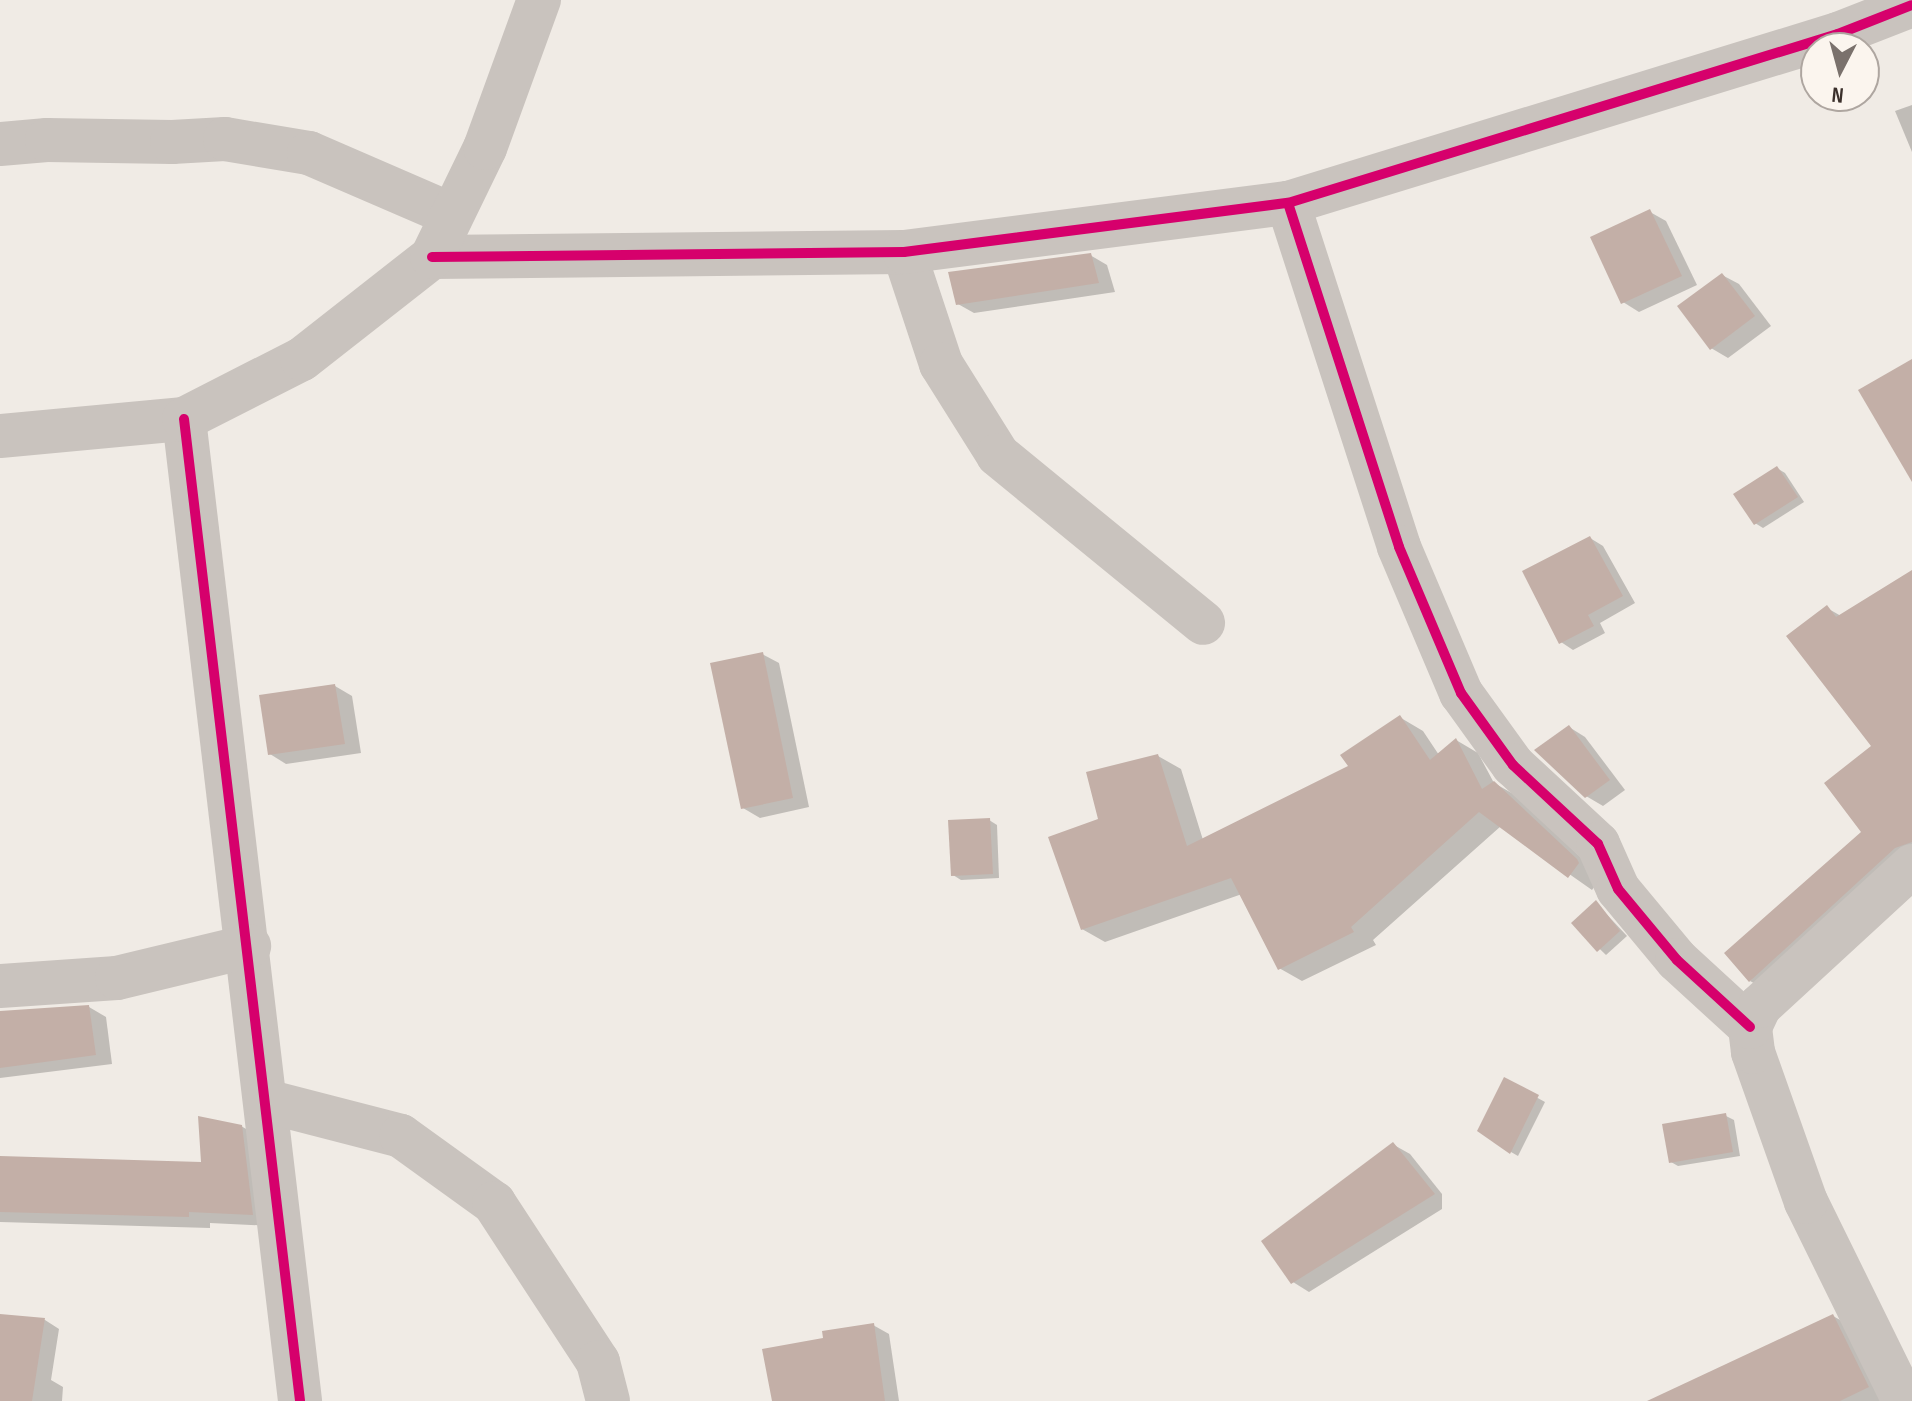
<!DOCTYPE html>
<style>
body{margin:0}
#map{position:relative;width:1912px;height:1401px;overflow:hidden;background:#f0ebe5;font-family:"Sofia Sans Condensed",sans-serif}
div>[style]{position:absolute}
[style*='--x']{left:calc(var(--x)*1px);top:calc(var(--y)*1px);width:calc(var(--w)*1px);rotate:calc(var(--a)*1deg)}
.shadow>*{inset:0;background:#0003}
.building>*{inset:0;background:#c3afa7}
.minor>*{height:44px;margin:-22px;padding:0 22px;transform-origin:22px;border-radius:22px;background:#c9c3be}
.cycleway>*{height:10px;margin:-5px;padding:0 5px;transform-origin:5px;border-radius:5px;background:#d6006c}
span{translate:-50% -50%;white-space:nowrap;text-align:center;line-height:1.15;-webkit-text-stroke:6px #fbf5ee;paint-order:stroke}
.north{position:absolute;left:1800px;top:32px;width:80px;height:80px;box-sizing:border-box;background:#fbf5ee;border:2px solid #aea6a0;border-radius:50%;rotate:186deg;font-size:22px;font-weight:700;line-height:32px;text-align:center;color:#3b302b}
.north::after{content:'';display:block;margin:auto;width:28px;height:36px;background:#7a716c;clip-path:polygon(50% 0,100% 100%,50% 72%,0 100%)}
</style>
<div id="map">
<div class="shadow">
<i style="clip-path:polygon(1912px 105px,1912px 152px,1895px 111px)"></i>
<i style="clip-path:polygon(1650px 212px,1666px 221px,1697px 285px,1639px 312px,1623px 302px)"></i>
<i style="clip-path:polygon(1090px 255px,1107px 265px,1115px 292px,974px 313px,958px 304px)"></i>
<i style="clip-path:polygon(1722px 275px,1739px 284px,1771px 326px,1728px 358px,1711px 348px)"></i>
<i style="clip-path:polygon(1777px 468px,1785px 473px,1804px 502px,1763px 528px,1755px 523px)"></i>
<i style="clip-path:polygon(1590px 538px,1603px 546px,1635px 603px,1600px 623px,1605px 633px,1573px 650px,1561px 642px)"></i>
<i style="clip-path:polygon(1912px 573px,1912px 855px,1765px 989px,1750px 981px,1863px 833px,1874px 746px,1827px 608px,1841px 616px)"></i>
<i style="clip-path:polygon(762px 654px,779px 663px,809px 807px,760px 818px,743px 808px)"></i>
<i style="clip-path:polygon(335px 686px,352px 696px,361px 753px,286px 764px,270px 754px)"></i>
<i style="clip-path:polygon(1401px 718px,1423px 731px,1439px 755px,1456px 740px,1478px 753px,1494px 783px,1517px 796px,1601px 877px,1592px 890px,1501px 826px,1373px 940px,1376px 945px,1302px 981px,1279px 968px,1242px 894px,1105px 942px,1082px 929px,1100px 821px,1158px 756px,1181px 769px,1203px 840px,1350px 767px)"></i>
<i style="clip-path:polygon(1569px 727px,1585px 737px,1625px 790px,1603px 806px,1586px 796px)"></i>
<i style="clip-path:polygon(989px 820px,997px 825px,999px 878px,961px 880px,953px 875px)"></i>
<i style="clip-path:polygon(1596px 903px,1627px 936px,1606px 955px,1574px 924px)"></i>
<i style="clip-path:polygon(89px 1007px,106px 1017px,112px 1064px,0 1078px,0 1013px)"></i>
<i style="clip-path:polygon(1505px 1080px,1545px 1102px,1518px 1156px,1511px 1152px)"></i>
<i style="clip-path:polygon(1726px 1116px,1734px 1120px,1740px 1156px,1678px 1166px,1671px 1162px)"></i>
<i style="clip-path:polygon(241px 1126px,263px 1139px,273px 1226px,210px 1223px,210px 1228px,0 1222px,0 1158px,203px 1164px)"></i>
<i style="clip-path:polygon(1394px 1145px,1410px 1154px,1442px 1194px,1442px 1209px,1309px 1292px,1293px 1282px)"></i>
<i style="clip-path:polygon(0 1316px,45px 1320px,59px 1329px,51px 1380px,63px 1387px,62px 1401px,0 1401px)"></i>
<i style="clip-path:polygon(1833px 1316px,1858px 1330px,1892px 1401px,1684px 1401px)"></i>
<i style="clip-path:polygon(873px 1325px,889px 1334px,899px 1401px,774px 1401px)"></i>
</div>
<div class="building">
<i style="clip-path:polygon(1650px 209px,1682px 276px,1621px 304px,1590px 237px)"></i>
<i style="clip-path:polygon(1091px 253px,1099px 283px,956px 305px,948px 272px)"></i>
<i style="clip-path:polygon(1722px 273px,1755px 316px,1710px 350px,1677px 306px)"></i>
<i style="clip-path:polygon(1912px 359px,1912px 482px,1858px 390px)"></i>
<i style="clip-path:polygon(1777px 466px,1798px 497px,1754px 525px,1733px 494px)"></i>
<i style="clip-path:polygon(1590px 536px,1623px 596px,1588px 615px,1594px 626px,1559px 644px,1522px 571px)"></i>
<i style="clip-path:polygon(1912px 570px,1912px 842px,1895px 848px,1749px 982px,1724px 953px,1861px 832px,1824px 783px,1871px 746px,1786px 636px,1827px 605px,1836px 617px)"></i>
<i style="clip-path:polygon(763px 652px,793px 798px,741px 809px,710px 663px)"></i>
<i style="clip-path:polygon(335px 684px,345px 744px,268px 755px,259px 695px)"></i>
<i style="clip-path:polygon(1400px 715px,1430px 760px,1456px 738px,1482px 789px,1494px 781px,1577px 859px,1579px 863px,1568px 878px,1479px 812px,1351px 927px,1354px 932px,1278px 970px,1231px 878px,1081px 930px,1048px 837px,1098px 819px,1086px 772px,1158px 754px,1187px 846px,1348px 766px,1340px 755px)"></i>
<i style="clip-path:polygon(1569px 725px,1610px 780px,1585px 798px,1534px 750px)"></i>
<i style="clip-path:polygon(990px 818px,993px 874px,951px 876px,948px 820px)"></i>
<i style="clip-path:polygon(1596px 900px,1620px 931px,1597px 952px,1571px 923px)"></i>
<i style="clip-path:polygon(89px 1005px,96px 1055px,0 1068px,0 1011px)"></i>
<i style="clip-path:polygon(1504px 1077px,1539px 1095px,1510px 1154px,1477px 1131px)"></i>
<i style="clip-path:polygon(1726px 1113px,1733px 1152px,1669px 1163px,1662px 1124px)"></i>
<i style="clip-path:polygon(198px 1116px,242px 1125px,253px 1215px,189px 1212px,189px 1217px,0 1212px,0 1156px,201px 1162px)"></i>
<i style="clip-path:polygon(1393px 1142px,1435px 1194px,1291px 1284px,1261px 1241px)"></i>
<i style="clip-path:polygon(0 1314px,45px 1318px,32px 1401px,0 1401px)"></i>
<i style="clip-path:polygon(1833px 1314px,1869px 1387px,1840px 1401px,1647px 1401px)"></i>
<i style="clip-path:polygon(874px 1323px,885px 1401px,772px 1401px,762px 1349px,823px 1338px,822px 1331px)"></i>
</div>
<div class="minor">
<i style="--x:0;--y:144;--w:47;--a:-4.9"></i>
<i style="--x:47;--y:140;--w:125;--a:0.9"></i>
<i style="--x:172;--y:142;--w:53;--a:-3.2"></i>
<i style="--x:225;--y:139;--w:85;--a:9.5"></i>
<i style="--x:309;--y:153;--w:154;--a:23.4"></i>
<i style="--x:1288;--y:203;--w:361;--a:72.1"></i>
<i style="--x:1399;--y:547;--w:159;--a:67"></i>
<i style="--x:1461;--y:693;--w:89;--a:54.2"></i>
<i style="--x:1513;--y:765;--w:116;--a:42.9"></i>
<i style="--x:1598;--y:844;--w:49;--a:66"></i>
<i style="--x:1618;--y:889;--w:92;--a:50.3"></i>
<i style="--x:1677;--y:960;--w:99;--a:42.5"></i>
<i style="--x:904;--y:252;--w:118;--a:71.7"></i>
<i style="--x:941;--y:364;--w:107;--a:57.9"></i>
<i style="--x:998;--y:455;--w:265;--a:39.3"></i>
<i style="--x:432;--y:257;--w:472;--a:-0.6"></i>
<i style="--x:904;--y:252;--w:387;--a:-7.3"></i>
<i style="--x:1288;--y:203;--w:575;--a:-17.08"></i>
<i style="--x:1838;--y:34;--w:79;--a:-21.4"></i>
<i style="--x:184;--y:419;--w:989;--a:83.26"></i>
<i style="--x:0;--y:436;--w:185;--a:-5.3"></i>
<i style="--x:184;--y:419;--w:132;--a:-27"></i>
<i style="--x:302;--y:359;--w:165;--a:-38.1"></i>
<i style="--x:432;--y:257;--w:121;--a:-64.1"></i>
<i style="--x:485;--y:148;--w:158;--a:-70"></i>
<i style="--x:0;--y:986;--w:117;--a:-3.9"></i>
<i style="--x:117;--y:978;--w:136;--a:-13.6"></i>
<i style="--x:266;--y:1101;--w:139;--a:14.5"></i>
<i style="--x:401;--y:1136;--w:115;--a:35.8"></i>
<i style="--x:494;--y:1203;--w:190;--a:56.8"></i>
<i style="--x:598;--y:1362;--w:40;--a:75.6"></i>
<i style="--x:1904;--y:1401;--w:222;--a:-116.2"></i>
<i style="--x:1806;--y:1202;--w:159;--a:-109.5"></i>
<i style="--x:1753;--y:1052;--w:25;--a:-97"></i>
<i style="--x:1750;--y:1027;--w:23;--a:-65"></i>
<i style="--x:1760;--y:1006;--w:207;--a:-42.6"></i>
</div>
<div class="cycleway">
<i style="--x:1288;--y:203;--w:361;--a:72.1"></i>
<i style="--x:1399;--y:547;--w:159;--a:67"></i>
<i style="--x:1461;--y:693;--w:89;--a:54.2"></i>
<i style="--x:1513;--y:765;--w:116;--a:42.9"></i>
<i style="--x:1598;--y:844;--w:49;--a:66"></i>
<i style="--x:1618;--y:889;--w:92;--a:50.3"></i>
<i style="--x:1677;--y:960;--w:99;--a:42.5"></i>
<i style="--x:432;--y:257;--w:472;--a:-0.6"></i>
<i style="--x:904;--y:252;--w:387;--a:-7.3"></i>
<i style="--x:1288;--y:203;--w:575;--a:-17.08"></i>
<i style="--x:1838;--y:34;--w:79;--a:-21.4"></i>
<i style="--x:184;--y:419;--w:989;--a:83.26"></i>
</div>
<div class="north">N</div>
</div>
